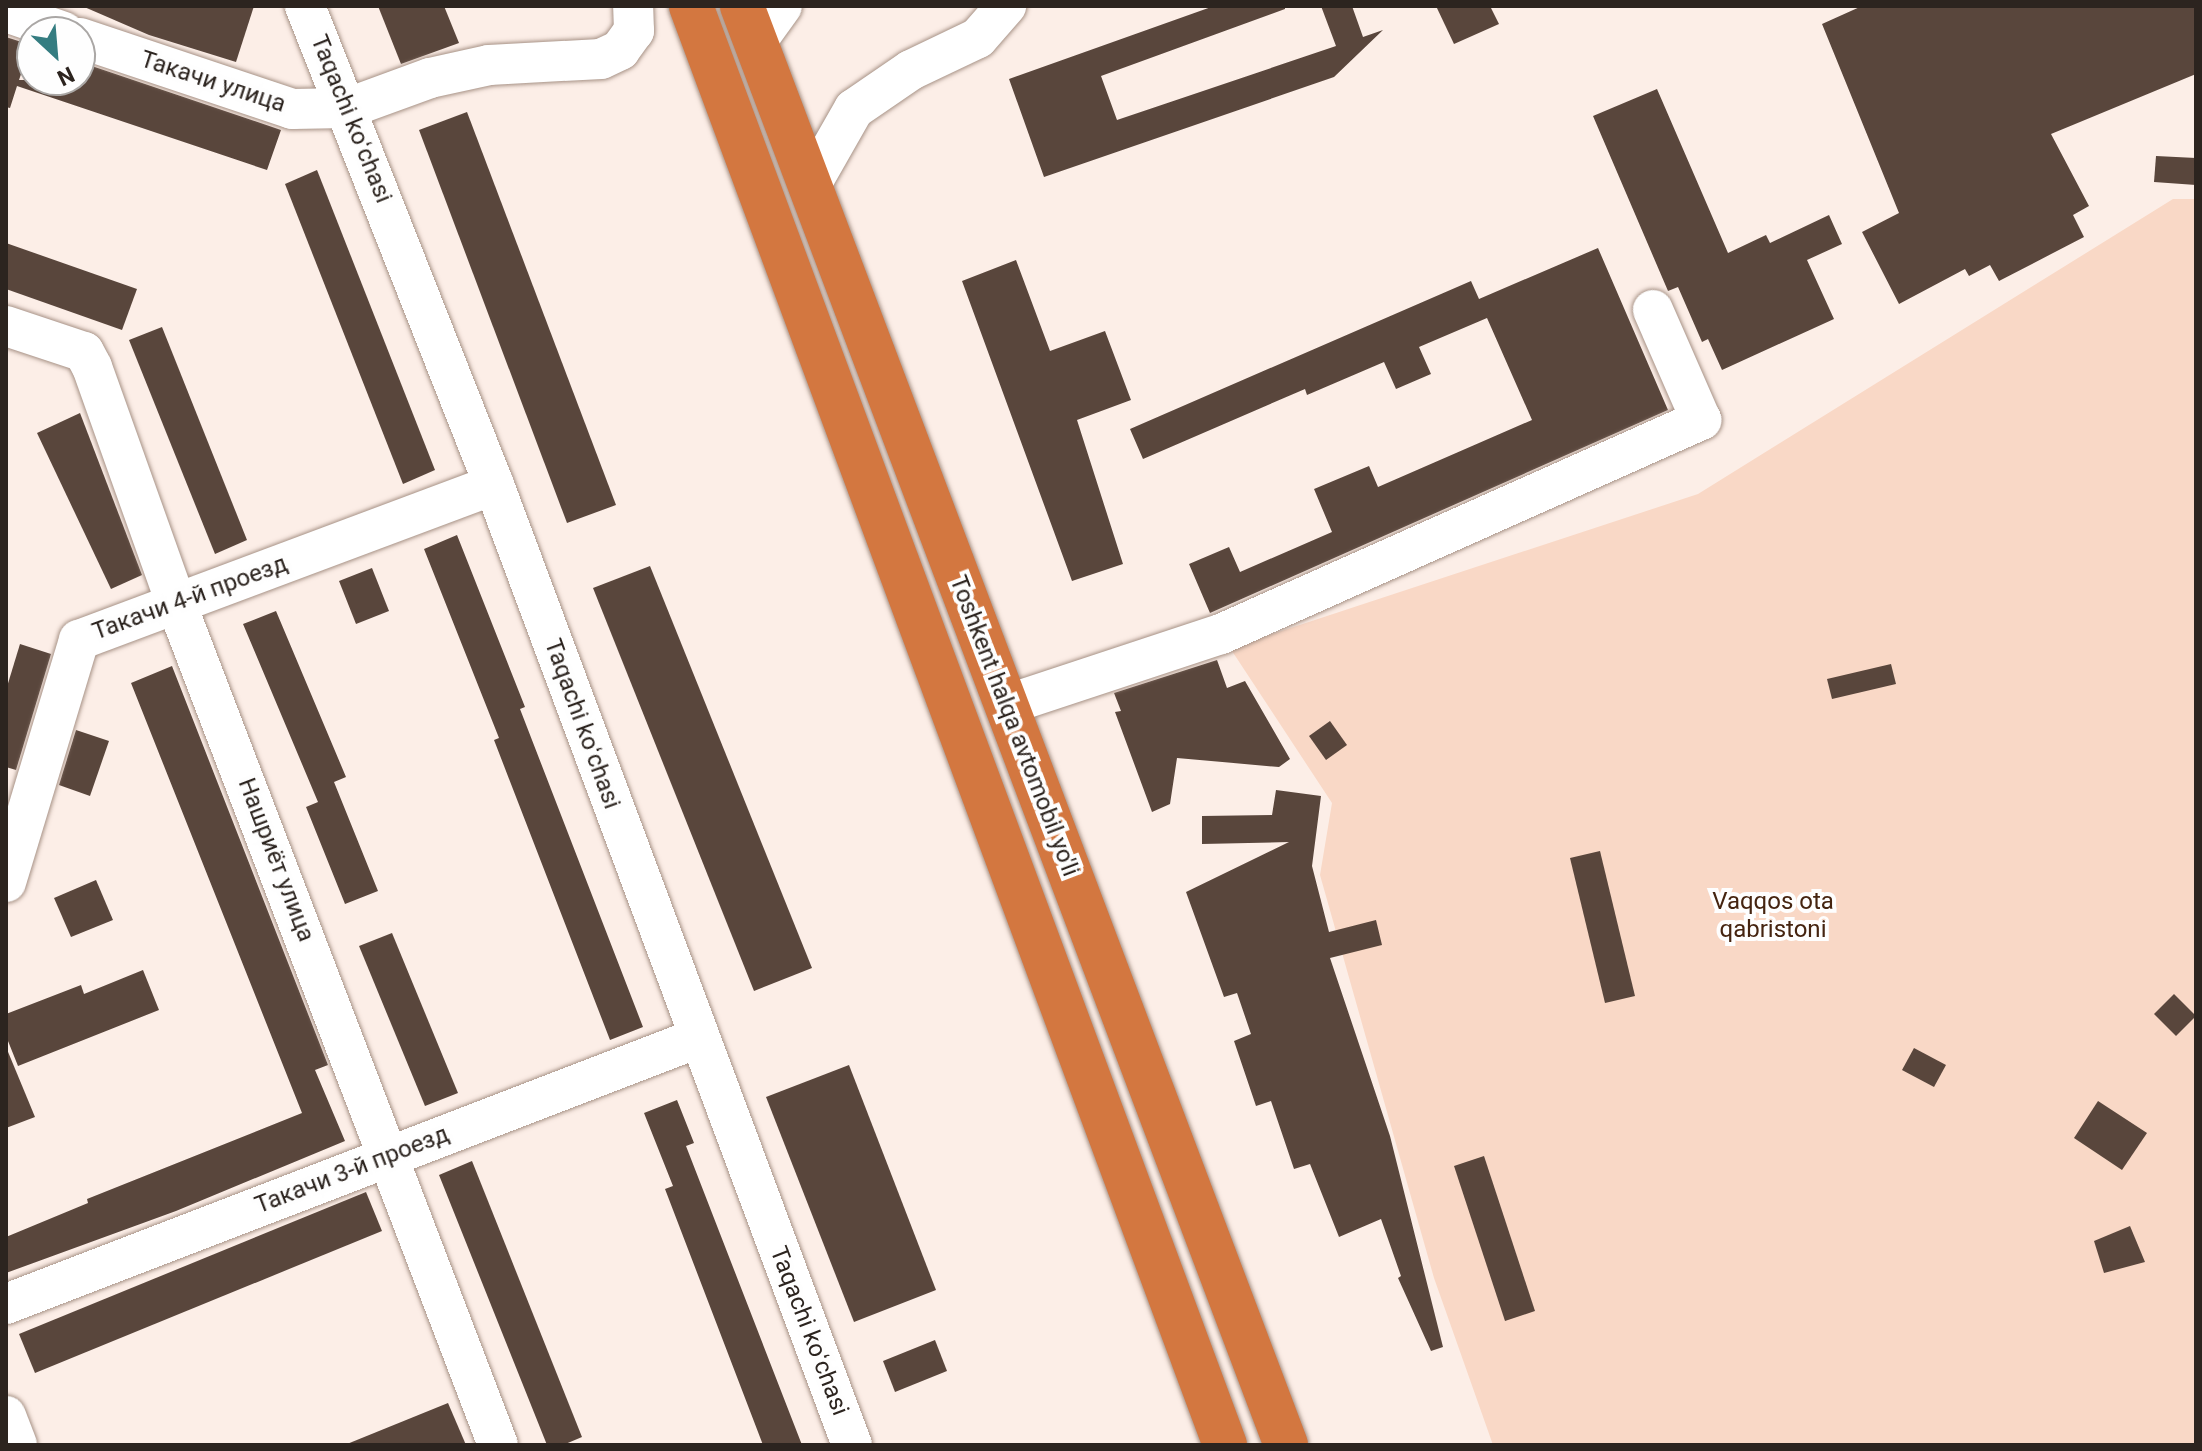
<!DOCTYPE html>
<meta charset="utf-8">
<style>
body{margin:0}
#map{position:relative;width:2202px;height:1451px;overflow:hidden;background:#fceee7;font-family:Roboto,sans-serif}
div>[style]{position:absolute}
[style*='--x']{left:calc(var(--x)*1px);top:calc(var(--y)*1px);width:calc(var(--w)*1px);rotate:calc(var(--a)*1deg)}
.green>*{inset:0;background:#f9d8c6}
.building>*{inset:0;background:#59463c}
.roads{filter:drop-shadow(0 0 2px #a79286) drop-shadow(0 0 2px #a79286)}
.minor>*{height:40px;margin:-20px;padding:0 20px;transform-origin:20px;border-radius:20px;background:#fff}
.highway>*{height:44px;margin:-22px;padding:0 22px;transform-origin:22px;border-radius:22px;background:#d37740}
span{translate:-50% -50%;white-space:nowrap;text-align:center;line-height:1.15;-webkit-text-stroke:8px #fefefe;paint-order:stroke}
.street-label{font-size:24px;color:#2c241f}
.park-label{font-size:24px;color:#452410}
.frame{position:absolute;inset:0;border:8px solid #2c241f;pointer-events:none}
.north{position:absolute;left:16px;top:16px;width:80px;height:80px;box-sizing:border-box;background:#fefefe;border:2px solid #aaa7a5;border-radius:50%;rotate:154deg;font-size:22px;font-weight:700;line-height:32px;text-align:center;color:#2c241f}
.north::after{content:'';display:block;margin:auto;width:28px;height:36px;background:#357d81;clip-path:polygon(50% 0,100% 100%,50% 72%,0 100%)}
</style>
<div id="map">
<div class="green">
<i style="clip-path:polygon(2173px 199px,2196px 199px,2196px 1445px,1493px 1445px,1434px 1278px,1320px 875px,1332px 803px,1230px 648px,1698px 494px)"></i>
</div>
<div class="building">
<i style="clip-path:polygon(82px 6px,254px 6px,236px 62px,149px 35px)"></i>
<i style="clip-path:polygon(378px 6px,444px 6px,459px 43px,401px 64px)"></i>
<i style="clip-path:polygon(1214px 6px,1285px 6px,1285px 9px,1101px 76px,1117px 120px,1336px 46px,1321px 6px,1352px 6px,1363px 37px,1383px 30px,1334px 77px,1044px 177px,1009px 79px)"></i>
<i style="clip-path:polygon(1436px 6px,1490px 6px,1499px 24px,1454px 44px)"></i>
<i style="clip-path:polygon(1862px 6px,2196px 6px,2196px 74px,2051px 134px,2089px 206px,2073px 215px,2084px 237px,1999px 281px,1990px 265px,1969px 276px,1965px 269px,1899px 304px,1862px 232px,1899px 213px,1822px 24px)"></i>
<i style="clip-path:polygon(6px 37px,31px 45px,19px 80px,80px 80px,80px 62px,281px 130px,267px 170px,17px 86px,10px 108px,6px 107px)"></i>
<i style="clip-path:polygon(1657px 89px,1728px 253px,1766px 235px,1770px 243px,1829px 215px,1842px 244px,1807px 260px,1834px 319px,1722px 370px,1708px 339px,1702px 342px,1678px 287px,1668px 291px,1593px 116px)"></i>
<i style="clip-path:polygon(467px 112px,616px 505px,567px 523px,419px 130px)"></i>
<i style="clip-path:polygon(2156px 156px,2196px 158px,2196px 185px,2154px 182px)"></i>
<i style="clip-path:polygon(317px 170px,435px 470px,403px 484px,285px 184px)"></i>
<i style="clip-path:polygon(6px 243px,137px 289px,122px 330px,6px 289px)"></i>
<i style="clip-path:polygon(1598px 248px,1668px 410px,1210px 613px,1189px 564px,1229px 547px,1240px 572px,1332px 532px,1314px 489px,1369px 466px,1378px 487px,1532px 420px,1487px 318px,1419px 347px,1431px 374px,1396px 389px,1384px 362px,1307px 395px,1305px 389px,1143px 459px,1130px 429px,1471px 281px,1479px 299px)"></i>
<i style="clip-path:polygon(1016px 260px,1050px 351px,1105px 331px,1131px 400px,1077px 420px,1123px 564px,1072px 581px,962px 281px)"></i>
<i style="clip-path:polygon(162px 327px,247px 540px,215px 554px,129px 340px)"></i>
<i style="clip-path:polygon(80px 413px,142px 575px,111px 589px,37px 433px)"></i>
<i style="clip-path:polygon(457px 535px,525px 707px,520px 709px,643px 1027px,610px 1040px,494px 740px,499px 738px,424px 549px)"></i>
<i style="clip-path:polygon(650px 566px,812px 968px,754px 991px,593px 588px)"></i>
<i style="clip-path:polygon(372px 568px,389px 611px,356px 624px,339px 581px)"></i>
<i style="clip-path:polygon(276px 611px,346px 777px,334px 782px,378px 891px,345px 904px,306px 807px,318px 802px,243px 624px)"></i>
<i style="clip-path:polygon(20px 644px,51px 654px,16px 770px,6px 767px,6px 690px)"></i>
<i style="clip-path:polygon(1217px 660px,1227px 688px,1245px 681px,1290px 759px,1279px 767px,1177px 758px,1170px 804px,1152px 812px,1115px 712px,1121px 711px,1114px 693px)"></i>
<i style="clip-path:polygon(1891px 664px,1896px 684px,1832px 699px,1827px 679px)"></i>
<i style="clip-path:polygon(172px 666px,328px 1065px,315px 1070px,345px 1141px,176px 1211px,6px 1273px,6px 1237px,88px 1203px,87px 1199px,302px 1113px,131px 683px)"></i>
<i style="clip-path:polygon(1330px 721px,1347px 745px,1326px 760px,1309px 736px)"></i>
<i style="clip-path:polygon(76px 730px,109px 741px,90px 796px,59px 785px)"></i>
<i style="clip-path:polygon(1276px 790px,1321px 796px,1312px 866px,1329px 932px,1376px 920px,1382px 945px,1330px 958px,1390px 1136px,1443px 1347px,1431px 1351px,1398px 1278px,1401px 1276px,1381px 1219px,1339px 1237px,1310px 1164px,1294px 1169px,1271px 1101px,1256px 1106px,1234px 1041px,1251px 1034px,1237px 993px,1224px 997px,1186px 892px,1289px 842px,1202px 844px,1202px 816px,1272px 815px)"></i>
<i style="clip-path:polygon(1600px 851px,1635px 996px,1605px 1003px,1570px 858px)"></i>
<i style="clip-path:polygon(96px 880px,113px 920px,71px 937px,54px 898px)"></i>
<i style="clip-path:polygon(392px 933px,458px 1093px,425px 1106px,359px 946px)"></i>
<i style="clip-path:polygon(143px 970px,159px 1010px,18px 1066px,6px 1036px,6px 1014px,81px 985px,84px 994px)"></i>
<i style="clip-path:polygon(2174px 994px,2196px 1016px,2176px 1036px,2154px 1014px)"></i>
<i style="clip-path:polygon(6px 1047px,35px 1117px,6px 1128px)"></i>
<i style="clip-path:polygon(1914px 1048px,1946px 1065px,1934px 1087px,1902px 1070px)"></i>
<i style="clip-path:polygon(849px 1065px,936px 1290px,854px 1322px,766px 1097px)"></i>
<i style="clip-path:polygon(677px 1100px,694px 1143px,686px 1146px,802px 1445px,763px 1445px,665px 1189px,673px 1186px,644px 1113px)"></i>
<i style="clip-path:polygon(2098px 1101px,2147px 1133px,2122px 1170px,2074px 1138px)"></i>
<i style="clip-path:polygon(1484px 1156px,1535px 1311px,1505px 1321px,1454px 1166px)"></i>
<i style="clip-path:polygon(472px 1161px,582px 1437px,563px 1445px,547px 1445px,439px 1175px)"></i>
<i style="clip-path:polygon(366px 1192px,382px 1231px,35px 1373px,19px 1334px)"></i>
<i style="clip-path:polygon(2130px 1226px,2145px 1262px,2104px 1273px,2094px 1241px)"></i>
<i style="clip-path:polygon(935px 1340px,947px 1371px,895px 1392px,883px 1361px)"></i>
<i style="clip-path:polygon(448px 1403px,466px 1445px,348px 1445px,347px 1444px)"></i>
</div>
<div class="roads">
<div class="minor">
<i style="--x:305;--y:6;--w:515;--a:68.47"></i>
<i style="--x:494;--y:485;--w:1025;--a:69.55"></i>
<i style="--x:6;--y:12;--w:61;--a:19"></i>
<i style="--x:80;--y:38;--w:224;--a:18.5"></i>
<i style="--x:292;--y:109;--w:56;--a:-1"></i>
<i style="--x:348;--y:108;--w:87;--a:-20.1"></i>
<i style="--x:430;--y:78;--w:60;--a:-12.4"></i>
<i style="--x:489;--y:65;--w:112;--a:-3.1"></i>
<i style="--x:601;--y:59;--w:21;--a:-25"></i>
<i style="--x:620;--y:50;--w:24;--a:-54"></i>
<i style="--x:634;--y:31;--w:25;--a:-92"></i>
<i style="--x:756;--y:42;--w:44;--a:-54.2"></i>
<i style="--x:810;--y:186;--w:89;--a:-60.3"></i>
<i style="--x:854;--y:109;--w:69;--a:-34.4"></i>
<i style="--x:911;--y:70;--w:74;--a:-25.5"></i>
<i style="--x:978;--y:38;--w:43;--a:-48.8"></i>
<i style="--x:6;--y:326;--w:82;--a:18.4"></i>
<i style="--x:84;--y:352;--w:17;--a:62"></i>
<i style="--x:92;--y:367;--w:251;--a:70.4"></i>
<i style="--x:176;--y:603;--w:901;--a:69.07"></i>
<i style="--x:1006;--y:705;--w:226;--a:-18.3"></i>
<i style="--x:1221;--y:634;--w:526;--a:-24.03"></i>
<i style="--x:1701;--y:420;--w:120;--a:-113.6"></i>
<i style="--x:6;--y:882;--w:253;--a:-73.2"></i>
<i style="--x:79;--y:640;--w:443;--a:-20.5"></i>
<i style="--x:6;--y:1304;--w:741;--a:-21.03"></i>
<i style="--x:6;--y:1416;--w:31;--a:69"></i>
</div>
<div class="highway">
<i style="--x:691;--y:6;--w:1535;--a:69.64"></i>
<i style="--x:742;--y:6;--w:1538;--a:69.29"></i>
</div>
</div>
<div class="street-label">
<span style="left:213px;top:82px;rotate:18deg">Такачи улица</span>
<span style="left:351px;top:119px;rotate:68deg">Taqachi koʻchasi</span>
<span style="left:190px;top:598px;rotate:-20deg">Такачи 4-й проезд</span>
<span style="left:582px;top:724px;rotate:70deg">Taqachi koʻchasi</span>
<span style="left:1014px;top:726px;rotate:69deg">Toshkent halqa avtomobil yo'li</span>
<span style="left:276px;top:860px;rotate:69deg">Нашриёт улица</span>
<span style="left:352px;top:1170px;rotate:-21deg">Такачи 3-й проезд</span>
<span style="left:809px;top:1331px;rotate:69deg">Taqachi koʻchasi</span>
</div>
<div class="park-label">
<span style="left:1773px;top:916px">Vaqqos ota<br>qabristoni</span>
</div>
<div class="frame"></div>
<div class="north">N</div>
</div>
